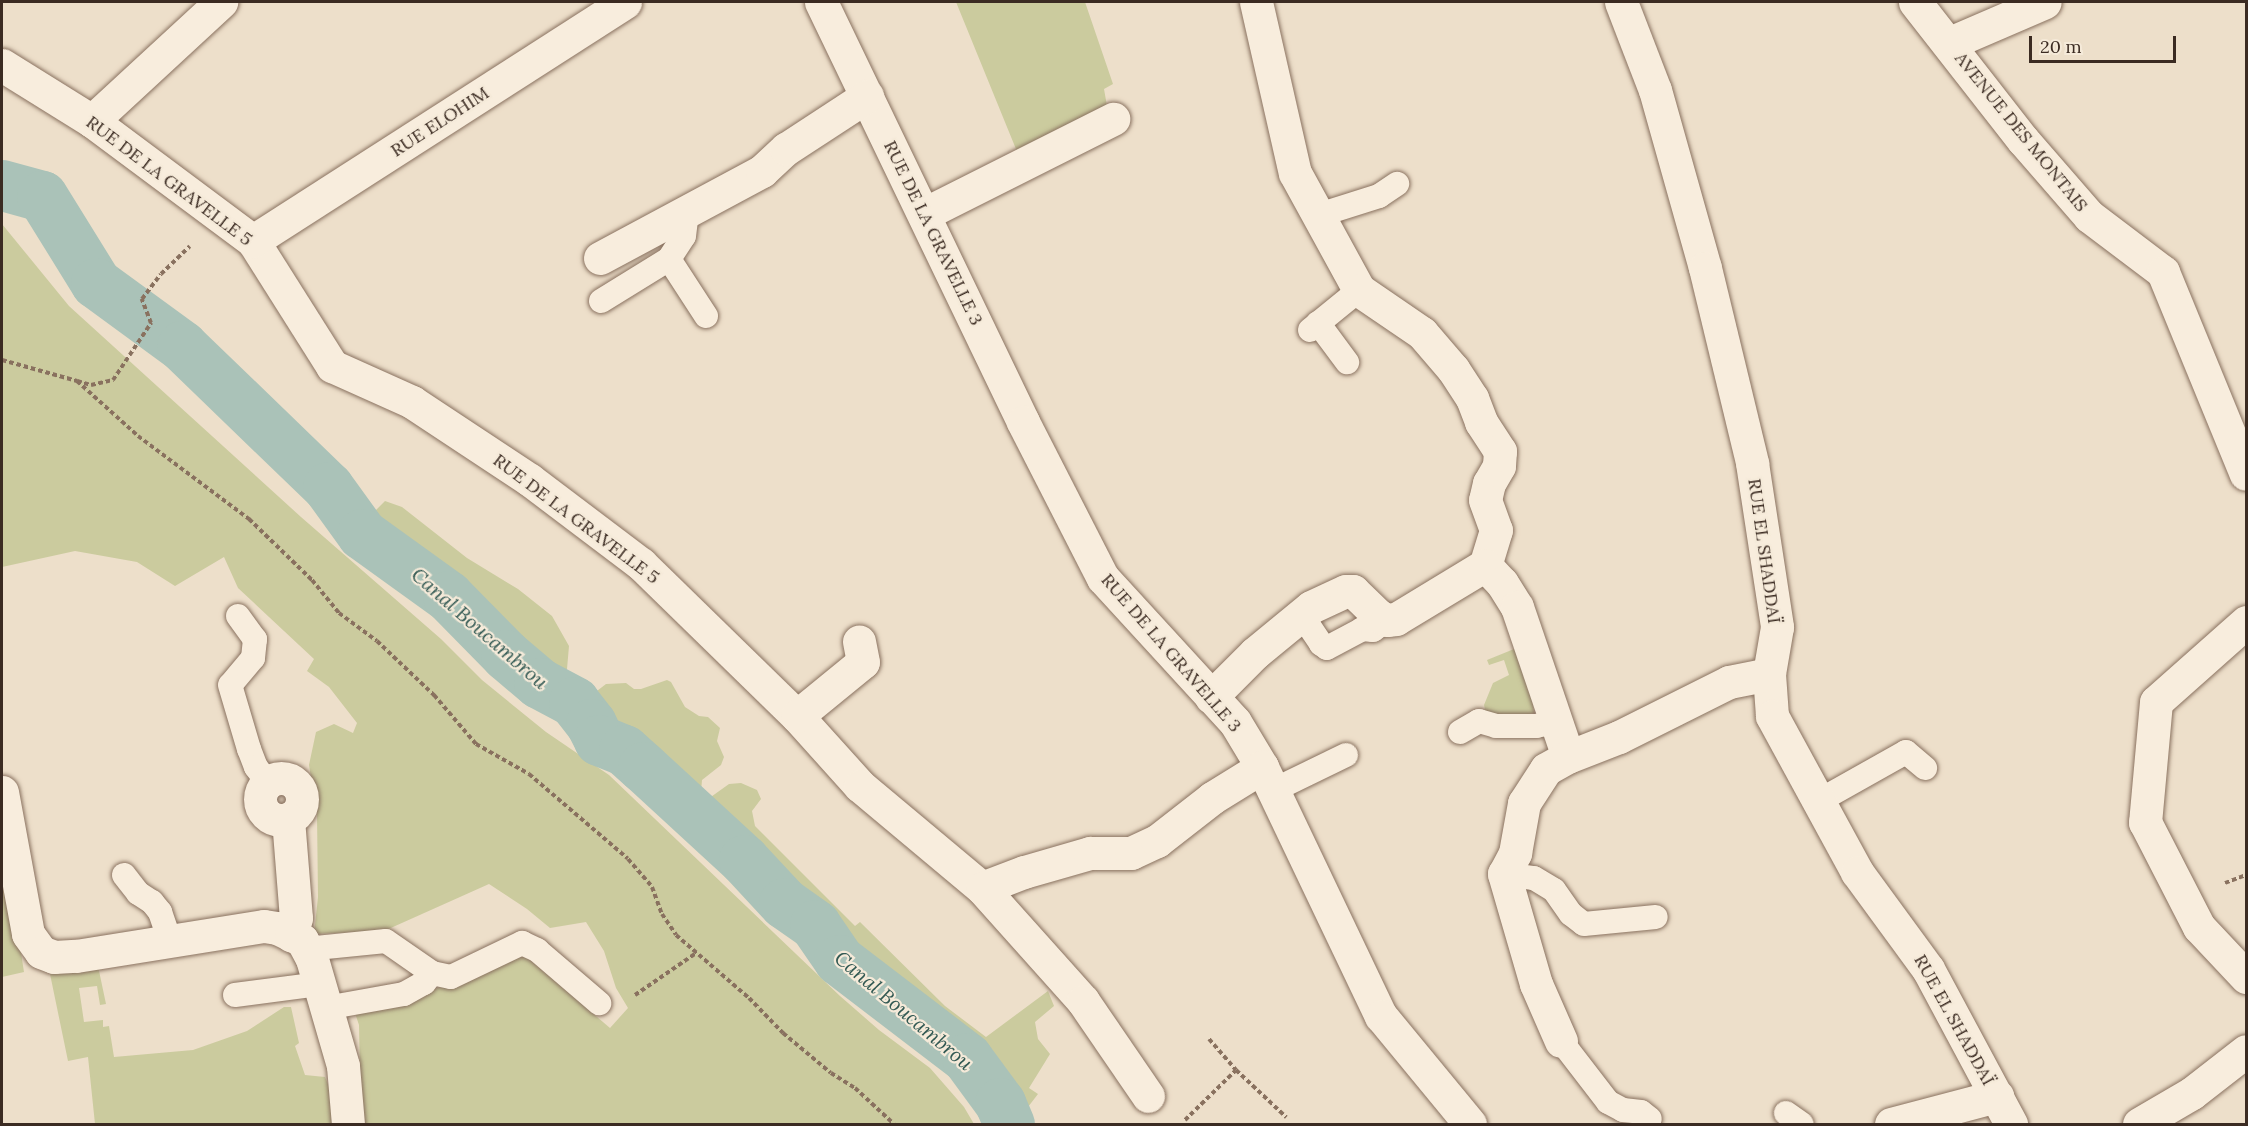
<!DOCTYPE html>
<meta charset="utf-8">
<style>
body{margin:0}
#map{position:relative;width:2248px;height:1126px;overflow:hidden;background:#eddfca;font-family:Lora,serif}
div>[style]{position:absolute}
[style*='--x']{left:calc(var(--x)*1px);top:calc(var(--y)*1px);width:calc(var(--w)*1px);rotate:calc(var(--a)*1deg)}
.green>*{inset:0;background:#cbcb9e}
.canal>*{height:51px;margin:-25.5px;padding:0 25.5px;transform-origin:25.5px;border-radius:25.5px;background:#aac2b8}
.path>*{height:4px;margin-top:-2px;transform-origin:0;background:repeating-linear-gradient(90deg,#89715f 0 4.5px,transparent 0 7.5px)}
.roads{filter:drop-shadow(0 0 2px #89715f) drop-shadow(0 0 2px #89715f)}
.service>*{height:24px;margin:-12px;padding:0 12px;transform-origin:12px;border-radius:12px;background:#f8eddd}
.minor>*{height:33px;margin:-16.5px;padding:0 16.5px;transform-origin:16.5px;border-radius:16.5px;background:#f8eddd}
.minor>.ring{margin:-16.5px;padding:0;box-sizing:content-box;background:none;border:33px solid #f8eddd;border-radius:50%}
span{translate:-50% -50%;white-space:nowrap;text-align:center;line-height:1.15;-webkit-text-stroke:4.5px #f5ead9;paint-order:stroke}
.street-label{font-size:18px;color:#3b2b22}
.water-label{font-size:20px;color:#325953;font-style:italic}
.frame{position:absolute;inset:0;border:3px solid #3b2b22;pointer-events:none}
.scale{position:absolute;left:2029px;top:36px;width:147px;height:27px;box-sizing:border-box;border:3px solid #3b2b22;border-top:0;padding-left:8px;font-size:18px;line-height:21px;white-space:nowrap;color:#3b2b22;-webkit-text-stroke:4px #f5ead9;paint-order:stroke}
</style>
<div id="map">
<div class="green">
<i style="clip-path:polygon(956px 2px,1085px 2px,1113px 84px,1104px 89px,1107px 106px,1018px 154px)"></i>
<i style="clip-path:polygon(2px 224px,69px 306px,301px 517px,441px 639px,482px 680px,546px 732px,609px 775px,840px 996px,879px 1030px,930px 1068px,964px 1107px,974px 1124px,361px 1124px,359px 1025px,355px 1013px,420px 995px,523px 954px,610px 1028px,628px 1008px,616px 988px,604px 951px,586px 922px,550px 928px,527px 909px,489px 884px,384px 931px,314px 934px,318px 897px,317px 815px,309px 765px,316px 732px,334px 724px,353px 733px,357px 723px,329px 687px,307px 671px,314px 659px,238px 588px,224px 557px,175px 586px,137px 562px,75px 551px,2px 567px)"></i>
<i style="clip-path:polygon(385px 501px,402px 507px,467px 558px,518px 589px,552px 616px,569px 646px,567px 669px,544px 675px,504px 647px,467px 631px,441px 607px,417px 582px,404px 558px,381px 540px,372px 526px,373px 513px)"></i>
<i style="clip-path:polygon(1519px 647px,1526px 652px,1534px 713px,1499px 720px,1486px 714px,1484px 705px,1493px 683px,1509px 675px,1504px 660px,1489px 665px,1487px 660px)"></i>
<i style="clip-path:polygon(667px 680px,671px 682px,685px 707px,699px 716px,708px 717px,720px 728px,717px 741px,724px 757px,721px 765px,702px 780px,701px 792px,708px 799px,729px 784px,741px 783px,757px 790px,761px 799px,752px 811px,755px 826px,855px 926px,860px 922px,945px 1006px,986px 1037px,1048px 991px,1054px 1006px,1035px 1022px,1038px 1039px,1050px 1054px,1029px 1088px,1038px 1094px,1018px 1120px,1010px 1121px,1008px 1108px,999px 1096px,985px 1098px,977px 1092px,967px 1080px,962px 1066px,962px 1056px,954px 1049px,945px 1047px,933px 1037px,912px 1029px,911px 1022px,904px 1012px,878px 996px,850px 987px,836px 958px,814px 949px,815px 934px,809px 924px,778px 908px,768px 907px,753px 890px,759px 873px,756px 865px,737px 865px,726px 861px,710px 818px,701px 811px,669px 803px,637px 758px,610px 748px,591px 716px,593px 694px,606px 684px,626px 683px,634px 689px,641px 689px)"></i>
<i style="clip-path:polygon(2px 863px,8px 870px,24px 972px,2px 977px)"></i>
<i style="clip-path:polygon(98px 966px,106px 1004px,100px 1005px,97px 986px,79px 988px,84px 1022px,103px 1020px,103px 1027px,109px 1026px,114px 1057px,193px 1050px,247px 1031px,284px 1007px,291px 1007px,299px 1043px,295px 1046px,305px 1075px,325px 1077px,330px 1089px,336px 1124px,95px 1124px,88px 1057px,68px 1061px,50px 974px)"></i>
</div>
<div class="canal">
<i style="--x:2;--y:185;--w:41;--a:15.4"></i>
<i style="--x:42;--y:196;--w:102;--a:58.2"></i>
<i style="--x:96;--y:283;--w:107;--a:36.2"></i>
<i style="--x:182;--y:346;--w:203;--a:44"></i>
<i style="--x:328;--y:487;--w:58;--a:54.1"></i>
<i style="--x:362;--y:534;--w:106;--a:35.8"></i>
<i style="--x:448;--y:596;--w:83;--a:45.5"></i>
<i style="--x:506;--y:655;--w:43;--a:40.3"></i>
<i style="--x:539;--y:683;--w:40;--a:28"></i>
<i style="--x:574;--y:702;--w:28;--a:52"></i>
<i style="--x:591;--y:724;--w:18;--a:63"></i>
<i style="--x:599;--y:740;--w:27;--a:22"></i>
<i style="--x:624;--y:750;--w:25;--a:42"></i>
<i style="--x:643;--y:767;--w:137;--a:42.6"></i>
<i style="--x:744;--y:860;--w:59;--a:47.1"></i>
<i style="--x:784;--y:903;--w:38;--a:35"></i>
<i style="--x:815;--y:925;--w:42;--a:55.6"></i>
<i style="--x:839;--y:960;--w:161;--a:37.4"></i>
<i style="--x:967;--y:1058;--w:56;--a:53.7"></i>
<i style="--x:1000;--y:1103;--w:23;--a:67"></i>
</div>
<div class="path">
<i style="--x:2;--y:360;--w:78;--a:15.6"></i>
<i style="--x:77;--y:381;--w:82;--a:42"></i>
<i style="--x:138;--y:436;--w:139;--a:36.8"></i>
<i style="--x:249;--y:519;--w:88;--a:44.1"></i>
<i style="--x:312;--y:580;--w:43;--a:50.7"></i>
<i style="--x:339;--y:613;--w:47;--a:36.4"></i>
<i style="--x:377;--y:641;--w:79;--a:43.5"></i>
<i style="--x:434;--y:695;--w:65;--a:49.4"></i>
<i style="--x:476;--y:744;--w:61;--a:29.5"></i>
<i style="--x:529;--y:774;--w:130;--a:40.6"></i>
<i style="--x:628;--y:859;--w:37;--a:49"></i>
<i style="--x:652;--y:887;--w:29;--a:70"></i>
<i style="--x:662;--y:914;--w:25;--a:56"></i>
<i style="--x:676;--y:935;--w:96;--a:40.8"></i>
<i style="--x:749;--y:998;--w:49;--a:45.8"></i>
<i style="--x:783;--y:1033;--w:62;--a:39.8"></i>
<i style="--x:831;--y:1073;--w:28;--a:32"></i>
<i style="--x:855;--y:1088;--w:53;--a:42.7"></i>
<i style="--x:77;--y:381;--w:15;--a:16"></i>
<i style="--x:91;--y:385;--w:23;--a:-13"></i>
<i style="--x:113;--y:380;--w:69;--a:-56.3"></i>
<i style="--x:151;--y:323;--w:26;--a:-111"></i>
<i style="--x:142;--y:299;--w:31;--a:-53"></i>
<i style="--x:161;--y:274;--w:40;--a:-44"></i>
<i style="--x:2225;--y:883;--w:22;--a:-21"></i>
<i style="--x:635;--y:995;--w:74;--a:-34.5"></i>
<i style="--x:1209;--y:1039;--w:41;--a:48.9"></i>
<i style="--x:1236;--y:1070;--w:69;--a:43.2"></i>
<i style="--x:1185;--y:1120;--w:71;--a:-44.4"></i>
</div>
<div class="roads">
<div class="service">
<i style="--x:1319;--y:215;--w:63;--a:-17.6"></i>
<i style="--x:1379;--y:196;--w:22;--a:-34"></i>
<i style="--x:669;--y:259;--w:68;--a:57"></i>
<i style="--x:601;--y:301;--w:80;--a:-31.7"></i>
<i style="--x:669;--y:259;--w:27;--a:-57"></i>
<i style="--x:684;--y:236;--w:25;--a:-83"></i>
<i style="--x:1318;--y:323;--w:49;--a:53.4"></i>
<i style="--x:1310;--y:330;--w:63;--a:-39.2"></i>
<i style="--x:1301;--y:614;--w:36;--a:56"></i>
<i style="--x:1321;--y:644;--w:7;--a:34"></i>
<i style="--x:1327;--y:648;--w:40;--a:-28"></i>
<i style="--x:1362;--y:629;--w:11;--a:5"></i>
<i style="--x:1373;--y:630;--w:17;--a:-36"></i>
<i style="--x:238;--y:616;--w:29;--a:54"></i>
<i style="--x:255;--y:639;--w:19;--a:96"></i>
<i style="--x:253;--y:658;--w:35;--a:130"></i>
<i style="--x:230;--y:685;--w:67;--a:73.5"></i>
<i style="--x:249;--y:749;--w:19;--a:69"></i>
<i style="--x:256;--y:767;--w:20;--a:53"></i>
<i style="--x:1460;--y:732;--w:22;--a:-30"></i>
<i style="--x:1479;--y:721;--w:18;--a:16"></i>
<i style="--x:1496;--y:726;--w:40;--a:0"></i>
<i style="--x:1536;--y:726;--w:19;--a:-12"></i>
<i style="--x:1274;--y:790;--w:80;--a:-25.9"></i>
<i style="--x:1817;--y:802;--w:102;--a:-29.3"></i>
<i style="--x:1906;--y:752;--w:25;--a:40"></i>
<i style="--x:1504;--y:874;--w:30;--a:8"></i>
<i style="--x:1534;--y:878;--w:23;--a:31"></i>
<i style="--x:1554;--y:890;--w:29;--a:55"></i>
<i style="--x:1571;--y:914;--w:16;--a:38"></i>
<i style="--x:1584;--y:924;--w:72;--a:-5.6"></i>
<i style="--x:124;--y:875;--w:23;--a:52"></i>
<i style="--x:138;--y:893;--w:17;--a:33"></i>
<i style="--x:152;--y:902;--w:13;--a:51"></i>
<i style="--x:160;--y:912;--w:31;--a:71"></i>
<i style="--x:306;--y:949;--w:80;--a:-5.7"></i>
<i style="--x:386;--y:941;--w:56;--a:34.8"></i>
<i style="--x:432;--y:973;--w:19;--a:12"></i>
<i style="--x:451;--y:977;--w:79;--a:-25.6"></i>
<i style="--x:522;--y:943;--w:17;--a:25"></i>
<i style="--x:537;--y:950;--w:82;--a:40.5"></i>
<i style="--x:235;--y:995;--w:86;--a:-7.4"></i>
<i style="--x:326;--y:1008;--w:79;--a:-10.2"></i>
<i style="--x:404;--y:994;--w:23;--a:-29"></i>
<i style="--x:424;--y:983;--w:13;--a:-51"></i>
<i style="--x:1561;--y:1041;--w:77;--a:52.4"></i>
<i style="--x:1608;--y:1102;--w:17;--a:28"></i>
<i style="--x:1623;--y:1110;--w:18;--a:6"></i>
<i style="--x:1641;--y:1112;--w:11;--a:38"></i>
<i style="--x:1786;--y:1113;--w:19;--a:35"></i>
</div>
<div class="minor">
<i style="--x:821;--y:2;--w:466;--a:64.3"></i>
<i style="--x:1023;--y:422;--w:175;--a:62.9"></i>
<i style="--x:1103;--y:578;--w:195;--a:47.5"></i>
<i style="--x:1235;--y:722;--w:52;--a:59"></i>
<i style="--x:1262;--y:767;--w:276;--a:64.5"></i>
<i style="--x:1381;--y:1016;--w:140;--a:50.5"></i>
<i style="--x:1256;--y:2;--w:175;--a:77.2"></i>
<i style="--x:1295;--y:173;--w:133;--a:61.3"></i>
<i style="--x:1359;--y:290;--w:76;--a:34.3"></i>
<i style="--x:1422;--y:333;--w:48;--a:49.3"></i>
<i style="--x:1453;--y:369;--w:35;--a:57"></i>
<i style="--x:1472;--y:398;--w:26;--a:69"></i>
<i style="--x:1481;--y:422;--w:35;--a:57"></i>
<i style="--x:1500;--y:451;--w:15;--a:94"></i>
<i style="--x:1499;--y:466;--w:20;--a:120"></i>
<i style="--x:1489;--y:483;--w:17;--a:103"></i>
<i style="--x:1485;--y:500;--w:32;--a:70"></i>
<i style="--x:1496;--y:530;--w:37;--a:107"></i>
<i style="--x:1621;--y:2;--w:94;--a:68.9"></i>
<i style="--x:1655;--y:90;--w:185;--a:74.3"></i>
<i style="--x:1705;--y:268;--w:201;--a:76.4"></i>
<i style="--x:1752;--y:463;--w:166;--a:81.3"></i>
<i style="--x:1777;--y:627;--w:48;--a:99.7"></i>
<i style="--x:1769;--y:674;--w:42;--a:85.9"></i>
<i style="--x:1772;--y:716;--w:178;--a:61.4"></i>
<i style="--x:1857;--y:872;--w:120;--a:53.8"></i>
<i style="--x:1928;--y:969;--w:176;--a:61.8"></i>
<i style="--x:1915;--y:2;--w:175;--a:52"></i>
<i style="--x:2023;--y:140;--w:101;--a:49"></i>
<i style="--x:2089;--y:216;--w:93;--a:37.1"></i>
<i style="--x:2163;--y:272;--w:218;--a:67.7"></i>
<i style="--x:1950;--y:43;--w:103;--a:-23.3"></i>
<i style="--x:2;--y:65;--w:106;--a:31.9"></i>
<i style="--x:92;--y:121;--w:201;--a:36.7"></i>
<i style="--x:253;--y:241;--w:148;--a:57.7"></i>
<i style="--x:332;--y:366;--w:88;--a:24.2"></i>
<i style="--x:412;--y:402;--w:141;--a:33.5"></i>
<i style="--x:530;--y:480;--w:139;--a:37.1"></i>
<i style="--x:641;--y:564;--w:218;--a:44.3"></i>
<i style="--x:797;--y:716;--w:94;--a:48"></i>
<i style="--x:860;--y:786;--w:159;--a:39.9"></i>
<i style="--x:982;--y:888;--w:152;--a:48.2"></i>
<i style="--x:1083;--y:1001;--w:115;--a:55.6"></i>
<i style="--x:92;--y:121;--w:176;--a:-42.7"></i>
<i style="--x:924;--y:214;--w:212;--a:-26.7"></i>
<i style="--x:253;--y:241;--w:442;--a:-32.7"></i>
<i style="--x:600;--y:258;--w:184;--a:-28.2"></i>
<i style="--x:762;--y:171;--w:33;--a:-43"></i>
<i style="--x:786;--y:149;--w:97;--a:-33.2"></i>
<i style="--x:2246;--y:622;--w:120;--a:138.4"></i>
<i style="--x:2156;--y:702;--w:121;--a:95.2"></i>
<i style="--x:2145;--y:822;--w:118;--a:62.8"></i>
<i style="--x:2199;--y:927;--w:69;--a:46.8"></i>
<i style="--x:1211;--y:697;--w:62;--a:-45"></i>
<i style="--x:1255;--y:653;--w:72;--a:-39.4"></i>
<i style="--x:1311;--y:607;--w:38;--a:-25"></i>
<i style="--x:1346;--y:591;--w:7;--a:0"></i>
<i style="--x:1353;--y:591;--w:36;--a:44"></i>
<i style="--x:1379;--y:616;--w:9;--a:27"></i>
<i style="--x:1387;--y:620;--w:9;--a:-6"></i>
<i style="--x:1396;--y:619;--w:104;--a:-31.2"></i>
<i style="--x:1485;--y:565;--w:25;--a:47"></i>
<i style="--x:1502;--y:583;--w:28;--a:58"></i>
<i style="--x:1517;--y:607;--w:158;--a:71.2"></i>
<i style="--x:797;--y:716;--w:85;--a:-39.3"></i>
<i style="--x:863;--y:662;--w:21;--a:-101"></i>
<i class="ring" style="left:260px;top:778px;width:9px;height:9px"></i>
<i style="--x:2;--y:792;--w:144;--a:79.6"></i>
<i style="--x:28;--y:934;--w:22;--a:54"></i>
<i style="--x:41;--y:952;--w:14;--a:21"></i>
<i style="--x:54;--y:957;--w:22;--a:-3"></i>
<i style="--x:76;--y:956;--w:190;--a:-9.1"></i>
<i style="--x:264;--y:926;--w:13;--a:9"></i>
<i style="--x:277;--y:928;--w:28;--a:26"></i>
<i style="--x:302;--y:940;--w:21;--a:62"></i>
<i style="--x:312;--y:959;--w:111;--a:73.8"></i>
<i style="--x:343;--y:1066;--w:58;--a:85.1"></i>
<i style="--x:288;--y:819;--w:99;--a:85.4"></i>
<i style="--x:296;--y:918;--w:18;--a:106"></i>
<i style="--x:982;--y:888;--w:45;--a:-20.9"></i>
<i style="--x:1024;--y:872;--w:69;--a:-16.1"></i>
<i style="--x:1090;--y:853;--w:41;--a:0"></i>
<i style="--x:1131;--y:853;--w:29;--a:-25"></i>
<i style="--x:1157;--y:841;--w:70;--a:-38"></i>
<i style="--x:1212;--y:798;--w:59;--a:-31.8"></i>
<i style="--x:1561;--y:1041;--w:62;--a:-113.7"></i>
<i style="--x:1536;--y:984;--w:115;--a:-106.2"></i>
<i style="--x:1504;--y:874;--w:24;--a:-62"></i>
<i style="--x:1515;--y:853;--w:51;--a:-79.8"></i>
<i style="--x:1524;--y:803;--w:40;--a:-57.1"></i>
<i style="--x:1546;--y:769;--w:25;--a:-29"></i>
<i style="--x:1568;--y:757;--w:55;--a:-21.4"></i>
<i style="--x:1619;--y:737;--w:123;--a:-26.6"></i>
<i style="--x:1729;--y:682;--w:41;--a:-11.3"></i>
<i style="--x:1891;--y:1124;--w:110;--a:-14.8"></i>
<i style="--x:2139;--y:1124;--w:61;--a:-30.3"></i>
<i style="--x:2192;--y:1093;--w:68;--a:-37.9"></i>
</div>
</div>
<div class="street-label">
<span style="left:440px;top:122px;rotate:-33deg">RUE ELOHIM</span>
<span style="left:2021px;top:132px;rotate:51deg">AVENUE DES MONTAIS</span>
<span style="left:169px;top:181px;rotate:37deg">RUE DE LA GRAVELLE 5</span>
<span style="left:933px;top:233px;rotate:64deg">RUE DE LA GRAVELLE 3</span>
<span style="left:576px;top:519px;rotate:37deg">RUE DE LA GRAVELLE 5</span>
<span style="left:1764px;top:551px;rotate:82deg">RUE EL SHADDAÏ</span>
<span style="left:1171px;top:653px;rotate:49deg">RUE DE LA GRAVELLE 3</span>
<span style="left:1954px;top:1020px;rotate:61deg">RUE EL SHADDAÏ</span>
</div>
<div class="water-label">
<span style="left:480px;top:628px;rotate:41deg">Canal Boucambrou</span>
<span style="left:904px;top:1010px;rotate:40deg">Canal Boucambrou</span>
</div>
<div class="frame"></div>
<div class="scale">20 m</div>
</div>
